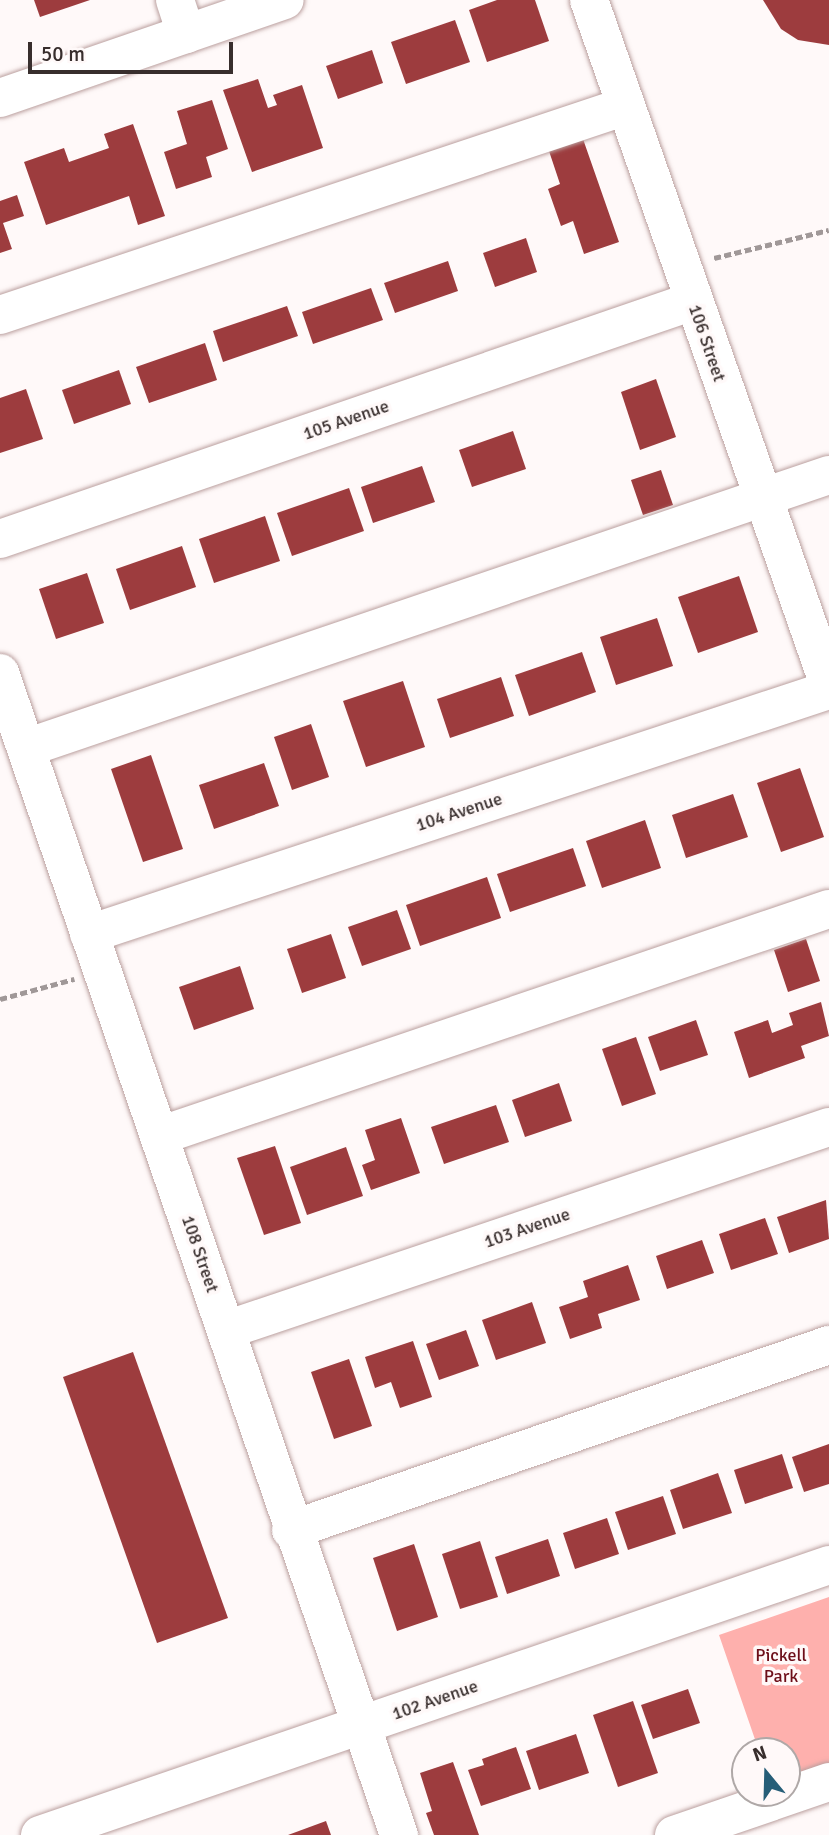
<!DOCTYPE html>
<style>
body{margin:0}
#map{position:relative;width:829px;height:1835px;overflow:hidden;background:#fff9f9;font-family:Signika,sans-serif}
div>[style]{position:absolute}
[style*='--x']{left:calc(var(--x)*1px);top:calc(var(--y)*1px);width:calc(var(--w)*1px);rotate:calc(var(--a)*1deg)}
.green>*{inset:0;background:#feb0ad}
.building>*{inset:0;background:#9d3c3e}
.path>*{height:4.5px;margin-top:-2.25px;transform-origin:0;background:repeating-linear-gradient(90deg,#a09898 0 7px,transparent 0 10.5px)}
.roads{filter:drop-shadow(0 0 2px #bba09f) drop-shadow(0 0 2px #bba09f)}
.minor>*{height:38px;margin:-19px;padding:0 19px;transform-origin:19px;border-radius:19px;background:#fff}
span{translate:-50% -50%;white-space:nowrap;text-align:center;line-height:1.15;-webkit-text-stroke:7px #fff9f9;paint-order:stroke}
.street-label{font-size:18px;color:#382e2d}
.park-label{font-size:18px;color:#6d0e19}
.north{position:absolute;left:731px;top:1737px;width:70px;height:70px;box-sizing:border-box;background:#fff9f9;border:2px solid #afa8a7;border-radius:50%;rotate:341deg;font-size:19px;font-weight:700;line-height:28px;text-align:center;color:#382e2d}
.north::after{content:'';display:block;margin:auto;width:24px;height:32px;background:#265e78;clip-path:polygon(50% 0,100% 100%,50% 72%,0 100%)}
.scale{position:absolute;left:28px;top:42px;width:205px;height:32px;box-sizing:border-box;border:4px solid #382e2d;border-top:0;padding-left:9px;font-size:21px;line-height:24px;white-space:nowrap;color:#382e2d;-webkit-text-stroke:5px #fff9f9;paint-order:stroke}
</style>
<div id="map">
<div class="green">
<i style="clip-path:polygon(829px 1597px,829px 1768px,787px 1783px,787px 1751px,759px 1751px,719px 1635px)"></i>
</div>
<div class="building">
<i style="clip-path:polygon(34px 0,90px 0,40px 17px)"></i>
<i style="clip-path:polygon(497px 0,535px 0,549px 41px,487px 62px,469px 10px)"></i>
<i style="clip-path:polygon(763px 0,829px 0,829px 45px,798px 40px,781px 29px)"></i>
<i style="clip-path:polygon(455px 20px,470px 62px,406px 84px,391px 42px)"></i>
<i style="clip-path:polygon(372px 50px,383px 83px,338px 99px,326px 66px)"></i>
<i style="clip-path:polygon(258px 79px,268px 108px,277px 105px,273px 95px,302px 85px,323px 148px,252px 172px,223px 90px)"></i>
<i style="clip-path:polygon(212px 100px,228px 149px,206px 157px,212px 177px,176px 189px,164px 152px,187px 144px,177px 111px)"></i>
<i style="clip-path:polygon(133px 124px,165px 216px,138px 225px,129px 196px,46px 225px,24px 162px,64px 148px,69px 162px,109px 148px,104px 134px)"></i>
<i style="clip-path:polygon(583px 139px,619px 242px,584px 254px,573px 221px,561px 226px,548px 189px,560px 184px,549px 151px)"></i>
<i style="clip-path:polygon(17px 195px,24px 216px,3px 223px,12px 249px,0 253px,0 201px)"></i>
<i style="clip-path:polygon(526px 238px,537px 272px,495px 287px,483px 253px)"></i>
<i style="clip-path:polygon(448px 261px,458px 291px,395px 313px,384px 283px)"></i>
<i style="clip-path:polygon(371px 288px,383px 320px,313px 344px,302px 312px)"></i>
<i style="clip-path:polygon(287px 306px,298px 336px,223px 362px,213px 331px)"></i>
<i style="clip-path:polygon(205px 343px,217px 380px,149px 403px,136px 367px)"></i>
<i style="clip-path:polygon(119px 370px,131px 404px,74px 424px,62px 390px)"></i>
<i style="clip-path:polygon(656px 379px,676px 437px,640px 450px,621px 392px)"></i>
<i style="clip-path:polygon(26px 389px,43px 439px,0 453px,0 398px)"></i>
<i style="clip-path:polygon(513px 431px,526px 469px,472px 487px,459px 450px)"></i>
<i style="clip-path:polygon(422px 466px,435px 502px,373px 523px,361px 487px)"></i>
<i style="clip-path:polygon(661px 470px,673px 505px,643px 515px,631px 480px)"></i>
<i style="clip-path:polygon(349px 488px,364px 531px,292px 556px,277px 513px)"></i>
<i style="clip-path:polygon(265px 516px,280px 561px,214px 583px,199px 539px)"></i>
<i style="clip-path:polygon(182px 546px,196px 587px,130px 610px,116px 569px)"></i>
<i style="clip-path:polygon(87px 573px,104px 623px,56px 639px,39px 589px)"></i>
<i style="clip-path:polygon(739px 576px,758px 632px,698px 653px,678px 597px)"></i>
<i style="clip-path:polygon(657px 618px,673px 666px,616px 685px,600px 637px)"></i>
<i style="clip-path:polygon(582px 652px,596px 692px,529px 716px,515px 675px)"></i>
<i style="clip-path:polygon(501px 677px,514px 716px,450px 738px,437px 699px)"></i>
<i style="clip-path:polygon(403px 681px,425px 747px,366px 767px,343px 701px)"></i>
<i style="clip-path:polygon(311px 724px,329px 777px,292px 790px,274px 737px)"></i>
<i style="clip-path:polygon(151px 755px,183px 849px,143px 862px,111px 769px)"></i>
<i style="clip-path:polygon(264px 763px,279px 806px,214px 829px,199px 785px)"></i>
<i style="clip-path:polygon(800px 768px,824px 837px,781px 852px,757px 783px)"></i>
<i style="clip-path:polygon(733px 794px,748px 837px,686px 858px,672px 815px)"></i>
<i style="clip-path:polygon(645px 820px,661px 868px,602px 888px,586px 841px)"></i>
<i style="clip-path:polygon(573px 848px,586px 886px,510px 912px,497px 874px)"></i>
<i style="clip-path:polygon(487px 877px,501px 918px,420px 946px,406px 905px)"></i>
<i style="clip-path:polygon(397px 910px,411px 949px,362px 966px,348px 927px)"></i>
<i style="clip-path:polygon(331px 934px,346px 978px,302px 993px,287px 949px)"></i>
<i style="clip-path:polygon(806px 939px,820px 981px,788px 992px,774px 950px)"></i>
<i style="clip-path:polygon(240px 966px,254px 1009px,194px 1030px,179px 987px)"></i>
<i style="clip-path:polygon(821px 1002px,829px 1036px,801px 1046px,805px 1058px,749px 1078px,734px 1032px,768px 1020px,772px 1033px,793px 1025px,789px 1013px)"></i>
<i style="clip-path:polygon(696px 1020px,708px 1055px,660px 1071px,648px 1037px)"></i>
<i style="clip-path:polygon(636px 1037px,656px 1094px,622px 1106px,602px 1049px)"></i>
<i style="clip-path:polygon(559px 1083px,572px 1121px,525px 1137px,512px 1100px)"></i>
<i style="clip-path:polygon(496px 1105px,509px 1142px,444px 1164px,431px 1127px)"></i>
<i style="clip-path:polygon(401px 1118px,420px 1173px,371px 1190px,362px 1165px,375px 1160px,365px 1130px)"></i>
<i style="clip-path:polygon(275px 1146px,301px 1223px,264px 1235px,237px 1158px)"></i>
<i style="clip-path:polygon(346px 1147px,363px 1196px,307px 1215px,290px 1167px)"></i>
<i style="clip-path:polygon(826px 1200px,829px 1239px,789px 1253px,777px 1217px)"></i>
<i style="clip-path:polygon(765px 1218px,778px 1254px,731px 1270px,719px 1234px)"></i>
<i style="clip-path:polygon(702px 1240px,714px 1273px,667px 1289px,656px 1256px)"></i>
<i style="clip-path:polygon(628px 1265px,640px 1300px,598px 1314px,602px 1328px,570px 1339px,559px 1307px,588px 1297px,583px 1281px)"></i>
<i style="clip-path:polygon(532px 1302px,546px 1343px,496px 1360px,482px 1320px)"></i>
<i style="clip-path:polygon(466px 1330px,479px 1366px,439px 1380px,426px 1344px)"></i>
<i style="clip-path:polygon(413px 1341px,432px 1397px,400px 1408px,391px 1382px,375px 1388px,365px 1357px)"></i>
<i style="clip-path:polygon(133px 1352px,228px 1618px,157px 1643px,63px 1377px)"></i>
<i style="clip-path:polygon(349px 1359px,372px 1426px,334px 1439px,311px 1372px)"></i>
<i style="clip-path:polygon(829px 1444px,829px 1484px,804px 1492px,792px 1457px)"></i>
<i style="clip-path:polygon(782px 1454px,793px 1488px,745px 1504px,734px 1470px)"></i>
<i style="clip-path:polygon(718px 1473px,732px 1513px,683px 1529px,670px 1490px)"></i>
<i style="clip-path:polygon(663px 1496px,676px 1534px,628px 1550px,615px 1512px)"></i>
<i style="clip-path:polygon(607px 1518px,619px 1554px,575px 1569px,563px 1533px)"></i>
<i style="clip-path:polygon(548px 1539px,560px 1576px,507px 1594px,495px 1557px)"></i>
<i style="clip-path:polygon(480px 1541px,498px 1597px,460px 1609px,442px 1554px)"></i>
<i style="clip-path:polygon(414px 1544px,438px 1617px,397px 1631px,373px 1558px)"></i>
<i style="clip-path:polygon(688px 1689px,700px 1723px,653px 1739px,641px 1705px)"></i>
<i style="clip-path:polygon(633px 1701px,658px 1773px,618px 1787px,593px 1715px)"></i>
<i style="clip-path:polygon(576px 1734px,589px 1773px,539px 1790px,526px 1751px)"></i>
<i style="clip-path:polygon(516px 1747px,531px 1789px,481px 1806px,468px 1770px,484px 1765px,482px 1759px)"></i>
<i style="clip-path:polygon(453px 1762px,479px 1835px,434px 1835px,426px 1813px,432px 1811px,420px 1773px)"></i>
<i style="clip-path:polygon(326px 1821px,331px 1835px,288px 1835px)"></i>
</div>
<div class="path">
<i style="--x:714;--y:258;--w:118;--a:-13.7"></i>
<i style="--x:0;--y:999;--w:77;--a:-15.1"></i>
</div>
<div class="roads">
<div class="minor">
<i style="--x:175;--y:0;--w:36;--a:72"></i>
<i style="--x:589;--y:0;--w:726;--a:70.69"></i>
<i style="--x:0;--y:98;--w:301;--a:-19"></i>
<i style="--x:0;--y:315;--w:660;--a:-18.46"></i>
<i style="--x:0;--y:539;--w:733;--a:-18.95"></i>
<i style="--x:0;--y:673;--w:1229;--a:71.05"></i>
<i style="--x:26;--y:748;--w:848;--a:-18.78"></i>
<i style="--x:89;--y:934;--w:779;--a:-18.25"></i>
<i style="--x:159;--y:1136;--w:707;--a:-18.72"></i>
<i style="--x:226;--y:1330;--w:636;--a:-18.61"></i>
<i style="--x:291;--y:1530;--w:569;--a:-18.98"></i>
<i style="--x:40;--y:1835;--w:834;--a:-18.89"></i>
<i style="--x:674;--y:1835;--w:164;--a:-18.9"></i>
</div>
</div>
<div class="street-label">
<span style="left:707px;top:343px;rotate:71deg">106 Street</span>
<span style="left:346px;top:420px;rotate:-19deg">105 Avenue</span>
<span style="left:459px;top:812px;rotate:-18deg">104 Avenue</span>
<span style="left:527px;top:1228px;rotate:-19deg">103 Avenue</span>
<span style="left:200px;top:1254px;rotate:71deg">108 Street</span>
<span style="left:435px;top:1700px;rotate:-19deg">102 Avenue</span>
</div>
<div class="park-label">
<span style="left:781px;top:1666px">Pickell<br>Park</span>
</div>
<div class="north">N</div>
<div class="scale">50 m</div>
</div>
